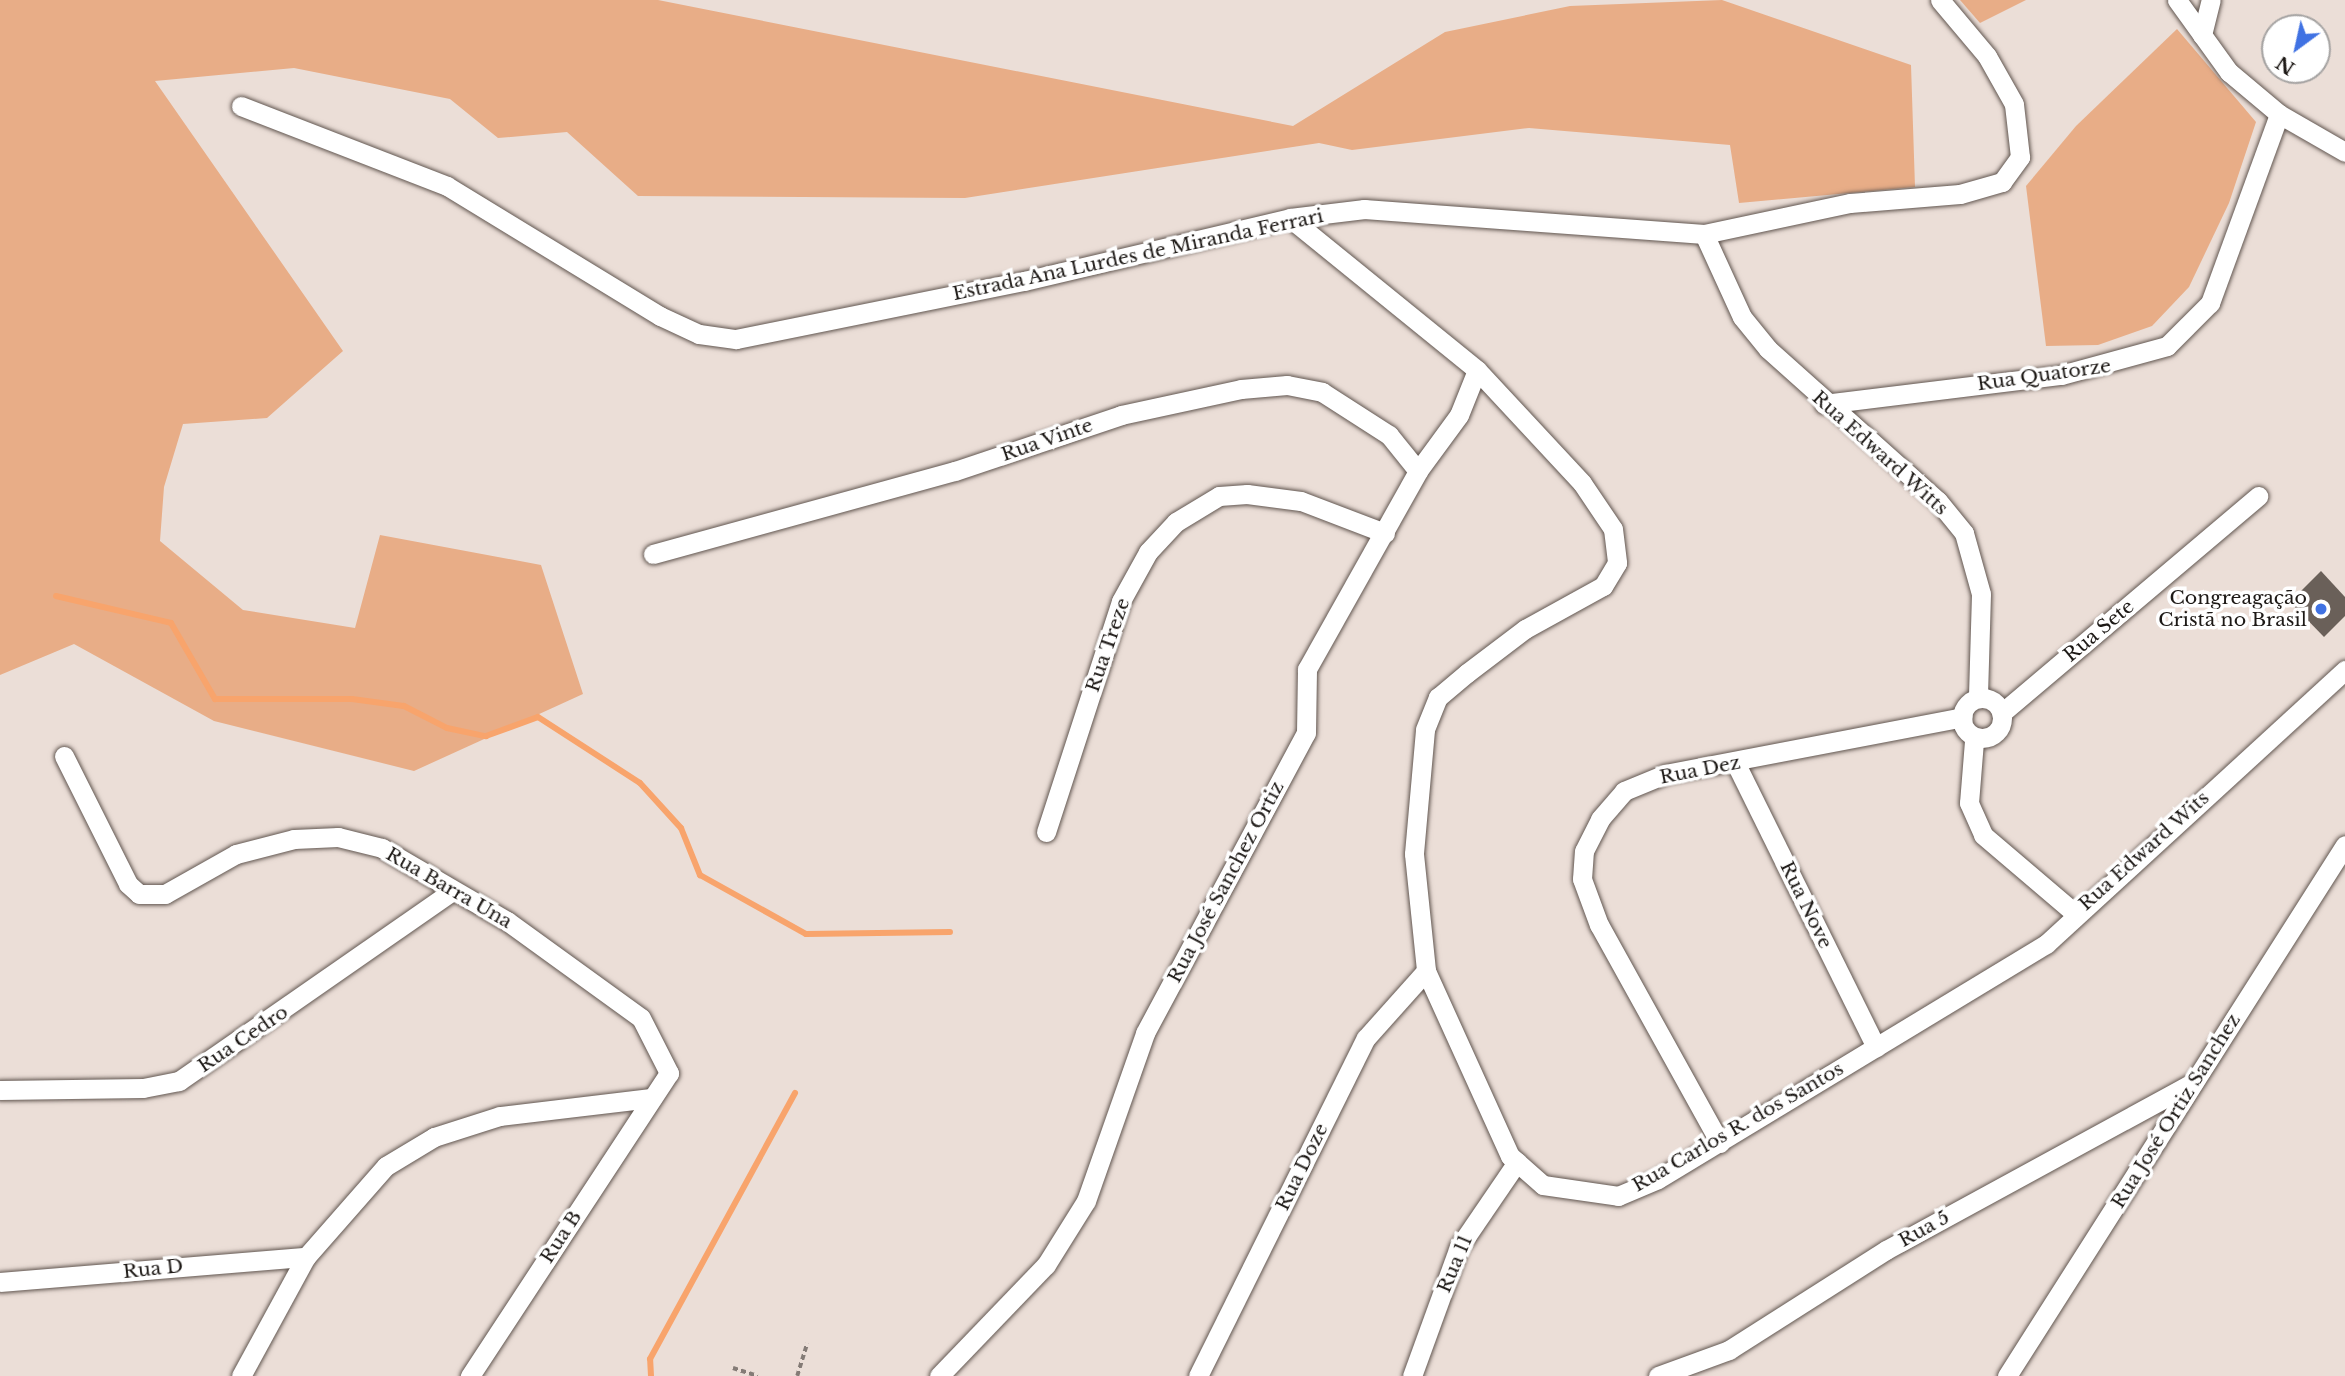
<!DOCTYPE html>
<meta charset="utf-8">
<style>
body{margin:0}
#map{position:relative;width:2345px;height:1376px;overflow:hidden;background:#ebded7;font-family:"Libre Baskerville",serif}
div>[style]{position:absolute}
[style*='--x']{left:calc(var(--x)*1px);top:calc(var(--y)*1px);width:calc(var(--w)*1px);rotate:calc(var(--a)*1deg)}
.green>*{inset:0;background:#e8ad87}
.stream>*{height:6px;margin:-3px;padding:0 3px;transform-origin:3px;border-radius:3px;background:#f8a46c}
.building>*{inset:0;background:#6a6059}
.path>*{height:3.5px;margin-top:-1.75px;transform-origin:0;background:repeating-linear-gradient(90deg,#847b76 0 5px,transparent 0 8.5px)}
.roads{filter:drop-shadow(0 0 2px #615650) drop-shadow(0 0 2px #615650)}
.street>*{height:19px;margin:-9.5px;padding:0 9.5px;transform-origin:9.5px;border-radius:9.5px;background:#fff}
.street>.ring{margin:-9.5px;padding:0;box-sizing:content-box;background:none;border:19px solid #fff;border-radius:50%}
.dots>*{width:19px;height:19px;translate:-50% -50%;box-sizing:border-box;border:4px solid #fff;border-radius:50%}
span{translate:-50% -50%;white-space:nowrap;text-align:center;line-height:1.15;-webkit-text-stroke:7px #fff;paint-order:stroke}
.street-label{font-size:19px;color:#1d1916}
.poi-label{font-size:19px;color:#1d1916}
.right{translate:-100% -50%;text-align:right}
.north{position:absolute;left:2261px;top:14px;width:70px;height:70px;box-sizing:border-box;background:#fff;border:2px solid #a5a3a2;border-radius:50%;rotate:213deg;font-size:19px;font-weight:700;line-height:28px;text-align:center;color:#1d1916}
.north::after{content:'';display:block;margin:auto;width:24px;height:32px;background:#4072e3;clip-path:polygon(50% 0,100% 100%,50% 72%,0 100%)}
</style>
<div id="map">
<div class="green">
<i style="clip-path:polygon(0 0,658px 0,1293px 126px,1445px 32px,1570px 6px,1722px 0,1911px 65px,1915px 187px,1739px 203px,1730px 145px,1529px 128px,1352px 150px,1319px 143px,965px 198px,638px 196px,567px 132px,498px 138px,450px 99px,294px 68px,155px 81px,343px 351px,267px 418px,183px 424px,164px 487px,160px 541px,243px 610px,355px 628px,380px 535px,541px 565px,583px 694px,414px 771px,214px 721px,74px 644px,0 675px)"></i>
<i style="clip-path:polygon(1960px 0,2026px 0,1980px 23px)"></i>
<i style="clip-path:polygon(2177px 29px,2256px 122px,2229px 203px,2189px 287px,2152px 326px,2098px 345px,2046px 346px,2026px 186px,2076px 126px)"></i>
</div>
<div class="stream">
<i style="--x:56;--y:596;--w:118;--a:13.2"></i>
<i style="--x:171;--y:623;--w:88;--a:59.9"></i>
<i style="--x:215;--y:699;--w:137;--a:0"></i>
<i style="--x:352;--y:699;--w:52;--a:7.7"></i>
<i style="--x:404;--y:706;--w:48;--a:27.1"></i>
<i style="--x:447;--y:728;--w:40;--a:12"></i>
<i style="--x:486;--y:736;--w:55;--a:-20.1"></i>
<i style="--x:538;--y:717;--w:121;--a:32.9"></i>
<i style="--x:640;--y:783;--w:61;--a:47.7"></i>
<i style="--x:681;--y:828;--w:51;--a:68"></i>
<i style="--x:700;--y:875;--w:121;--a:29.1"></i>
<i style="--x:806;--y:934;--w:144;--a:-0.8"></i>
<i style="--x:651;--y:1376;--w:17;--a:-93"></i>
<i style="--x:650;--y:1359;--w:303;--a:-61.4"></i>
</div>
<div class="building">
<i style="clip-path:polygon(2321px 571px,2345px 597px,2345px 616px,2324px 637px,2290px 602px)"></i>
</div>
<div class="path">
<i style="--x:733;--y:1368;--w:26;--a:18"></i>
<i style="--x:797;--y:1376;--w:34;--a:-73"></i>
</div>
<div class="roads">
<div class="street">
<i style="--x:2177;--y:0;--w:89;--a:54.2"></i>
<i style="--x:2229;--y:72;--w:65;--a:40"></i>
<i style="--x:2279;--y:114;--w:76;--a:29.9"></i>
<i style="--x:2202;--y:35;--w:36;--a:-76"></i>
<i style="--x:241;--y:106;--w:221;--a:21.2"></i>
<i style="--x:447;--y:186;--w:250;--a:31.4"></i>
<i style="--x:660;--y:316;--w:43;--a:24.8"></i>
<i style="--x:699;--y:334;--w:37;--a:8"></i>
<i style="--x:736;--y:339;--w:294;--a:-11.4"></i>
<i style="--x:1024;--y:281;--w:273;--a:-13.3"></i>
<i style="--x:1290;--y:218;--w:75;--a:-6.9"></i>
<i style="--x:1364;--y:209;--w:341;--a:4.2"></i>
<i style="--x:1704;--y:234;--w:149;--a:-12"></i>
<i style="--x:1850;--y:203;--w:110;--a:-4.7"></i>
<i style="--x:1960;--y:194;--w:44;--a:-15.9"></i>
<i style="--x:2002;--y:182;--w:31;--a:-54"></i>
<i style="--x:2020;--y:157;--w:53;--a:-96.5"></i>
<i style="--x:2014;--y:104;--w:55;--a:-119.4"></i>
<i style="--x:1987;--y:56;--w:73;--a:-130"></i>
<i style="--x:1290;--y:218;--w:241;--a:39.1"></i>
<i style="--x:1477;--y:370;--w:154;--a:47.1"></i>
<i style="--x:1582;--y:483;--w:55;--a:56"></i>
<i style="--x:1613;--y:529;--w:34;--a:83"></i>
<i style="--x:1617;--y:563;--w:27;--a:121"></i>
<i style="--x:1603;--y:586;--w:89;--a:151.1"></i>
<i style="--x:1525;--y:629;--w:73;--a:142.8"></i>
<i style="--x:1467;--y:673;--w:38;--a:140"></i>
<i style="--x:1438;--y:697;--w:35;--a:112"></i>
<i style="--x:1425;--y:730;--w:124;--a:95.1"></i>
<i style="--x:1414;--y:854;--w:118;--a:84.1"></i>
<i style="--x:1426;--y:971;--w:203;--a:65.6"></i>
<i style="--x:1510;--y:1156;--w:44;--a:41.3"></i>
<i style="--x:1543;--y:1185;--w:76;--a:8.3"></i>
<i style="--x:1618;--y:1196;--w:43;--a:-23"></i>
<i style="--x:1658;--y:1179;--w:454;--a:-31.2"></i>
<i style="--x:2046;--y:944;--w:406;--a:-42.5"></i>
<i style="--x:1704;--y:234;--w:91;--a:65.4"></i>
<i style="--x:1742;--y:317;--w:41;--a:50.9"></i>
<i style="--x:1768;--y:349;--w:228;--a:41.8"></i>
<i style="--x:1938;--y:501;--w:41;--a:50.9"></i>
<i style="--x:1964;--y:533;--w:63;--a:74.4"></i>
<i style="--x:1981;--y:594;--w:104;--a:91.7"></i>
<i style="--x:1824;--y:404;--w:239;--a:-7"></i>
<i style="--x:2061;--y:375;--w:110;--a:-15.3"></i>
<i style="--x:2167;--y:346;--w:61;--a:-45"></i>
<i style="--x:2210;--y:303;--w:201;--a:-69.9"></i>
<i style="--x:653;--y:554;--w:313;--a:-15.4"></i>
<i style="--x:955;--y:471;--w:175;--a:-18.6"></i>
<i style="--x:1121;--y:415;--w:123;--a:-12.2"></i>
<i style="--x:1241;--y:389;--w:46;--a:-5"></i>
<i style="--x:1287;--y:385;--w:36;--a:11"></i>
<i style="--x:1322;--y:392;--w:80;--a:32.7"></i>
<i style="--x:1389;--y:435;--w:46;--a:51.1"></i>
<i class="ring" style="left:1962px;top:698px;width:21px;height:21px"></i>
<i style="--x:2004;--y:711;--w:333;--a:-40.2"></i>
<i style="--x:1974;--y:741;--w:62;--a:94.6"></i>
<i style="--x:1969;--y:803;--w:35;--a:66"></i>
<i style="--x:1983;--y:835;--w:123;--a:40.4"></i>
<i style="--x:64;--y:756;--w:143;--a:63.4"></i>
<i style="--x:128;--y:884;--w:15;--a:42"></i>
<i style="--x:139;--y:894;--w:26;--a:0"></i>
<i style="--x:165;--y:894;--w:81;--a:-29.4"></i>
<i style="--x:236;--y:854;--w:60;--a:-14.5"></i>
<i style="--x:294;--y:839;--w:44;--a:-2.6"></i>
<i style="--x:338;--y:837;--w:45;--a:14"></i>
<i style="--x:382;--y:848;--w:145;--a:30.3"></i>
<i style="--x:507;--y:921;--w:165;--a:35.9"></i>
<i style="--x:641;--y:1018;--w:62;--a:63"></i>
<i style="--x:669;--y:1073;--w:363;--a:123.3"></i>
<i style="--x:1736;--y:764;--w:316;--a:63.7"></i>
<i style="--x:1046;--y:832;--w:243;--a:-72"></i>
<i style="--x:1121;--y:601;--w:56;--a:-61.1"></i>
<i style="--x:1148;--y:552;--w:41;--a:-47"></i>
<i style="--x:1176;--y:522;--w:50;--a:-31.2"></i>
<i style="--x:1219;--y:496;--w:28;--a:-4"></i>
<i style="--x:1247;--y:494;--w:54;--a:7.4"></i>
<i style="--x:1301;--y:501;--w:90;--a:20.9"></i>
<i style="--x:0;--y:1090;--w:143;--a:-0.8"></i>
<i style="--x:143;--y:1088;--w:37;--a:-11"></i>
<i style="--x:179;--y:1081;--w:333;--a:-34.8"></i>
<i style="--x:1720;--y:1143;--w:249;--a:-119"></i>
<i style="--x:1599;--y:925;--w:49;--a:-110.3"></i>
<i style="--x:1582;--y:879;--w:28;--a:-86"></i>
<i style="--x:1584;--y:851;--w:36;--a:-63"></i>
<i style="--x:1600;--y:819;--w:37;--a:-49"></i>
<i style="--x:1624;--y:791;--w:44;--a:-22.5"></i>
<i style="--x:1665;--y:774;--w:303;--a:-10.8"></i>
<i style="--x:0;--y:1282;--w:307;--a:-4.7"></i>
<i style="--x:241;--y:1376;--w:136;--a:-61.4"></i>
<i style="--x:306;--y:1257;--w:121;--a:-48.7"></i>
<i style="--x:386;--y:1166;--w:56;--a:-31.1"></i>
<i style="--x:434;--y:1137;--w:69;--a:-17.7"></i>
<i style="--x:500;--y:1116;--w:153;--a:-6.8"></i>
<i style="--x:939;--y:1376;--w:154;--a:-46.1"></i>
<i style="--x:1046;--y:1265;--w:75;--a:-58"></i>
<i style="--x:1086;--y:1201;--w:178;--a:-70.6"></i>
<i style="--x:1145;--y:1033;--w:340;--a:-61.8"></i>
<i style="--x:1306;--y:733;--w:64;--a:-89.1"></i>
<i style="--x:1307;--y:669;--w:227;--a:-60.7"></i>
<i style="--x:1418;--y:471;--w:69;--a:-53.8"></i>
<i style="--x:1459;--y:415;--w:48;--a:-68.2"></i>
<i style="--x:1198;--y:1376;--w:377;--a:-63.6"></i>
<i style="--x:1366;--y:1038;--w:90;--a:-48.2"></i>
<i style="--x:1412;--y:1376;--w:137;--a:-70"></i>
<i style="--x:1459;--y:1247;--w:103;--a:-55.7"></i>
<i style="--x:1658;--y:1376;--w:76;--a:-20.1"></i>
<i style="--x:1729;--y:1350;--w:186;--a:-32.5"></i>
<i style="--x:1886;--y:1250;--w:346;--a:-28.6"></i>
<i style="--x:2007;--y:1376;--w:629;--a:-57.52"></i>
</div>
</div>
<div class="dots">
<i style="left:2321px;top:609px;background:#4072e3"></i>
</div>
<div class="street-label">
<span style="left:1138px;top:255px;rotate:-12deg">Estrada Ana Lurdes de Miranda Ferrari</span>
<span style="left:2044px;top:375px;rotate:-8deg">Rua Quatorze</span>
<span style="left:1047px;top:440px;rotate:-19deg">Rua Vinte</span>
<span style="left:1880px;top:453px;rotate:42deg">Rua Edward Witts</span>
<span style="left:2099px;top:631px;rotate:-40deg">Rua Sete</span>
<span style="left:1108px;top:645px;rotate:-71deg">Rua Treze</span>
<span style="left:1700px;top:770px;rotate:-11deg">Rua Dez</span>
<span style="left:2144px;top:851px;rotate:-42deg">Rua Edward Wits</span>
<span style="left:1226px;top:882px;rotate:-62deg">Rua José Sanchez Ortiz</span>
<span style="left:449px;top:888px;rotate:30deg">Rua Barra Una</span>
<span style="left:1806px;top:905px;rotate:64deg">Rua Nove</span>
<span style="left:243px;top:1039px;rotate:-34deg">Rua Cedro</span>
<span style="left:2176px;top:1111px;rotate:-58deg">Rua José Ortiz Sanchez</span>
<span style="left:1738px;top:1127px;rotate:-30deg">Rua Carlos R. dos Santos</span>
<span style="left:1302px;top:1167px;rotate:-64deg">Rua Doze</span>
<span style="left:1924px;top:1229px;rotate:-29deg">Rua 5</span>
<span style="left:561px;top:1237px;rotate:-57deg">Rua B</span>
<span style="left:1455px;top:1264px;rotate:-67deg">Rua 11</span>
<span style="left:153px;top:1269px;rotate:-6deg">Rua D</span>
</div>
<div class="poi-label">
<span class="right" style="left:2307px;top:609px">Congreagação<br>Cristã no Brasil</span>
</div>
<div class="north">N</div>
</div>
